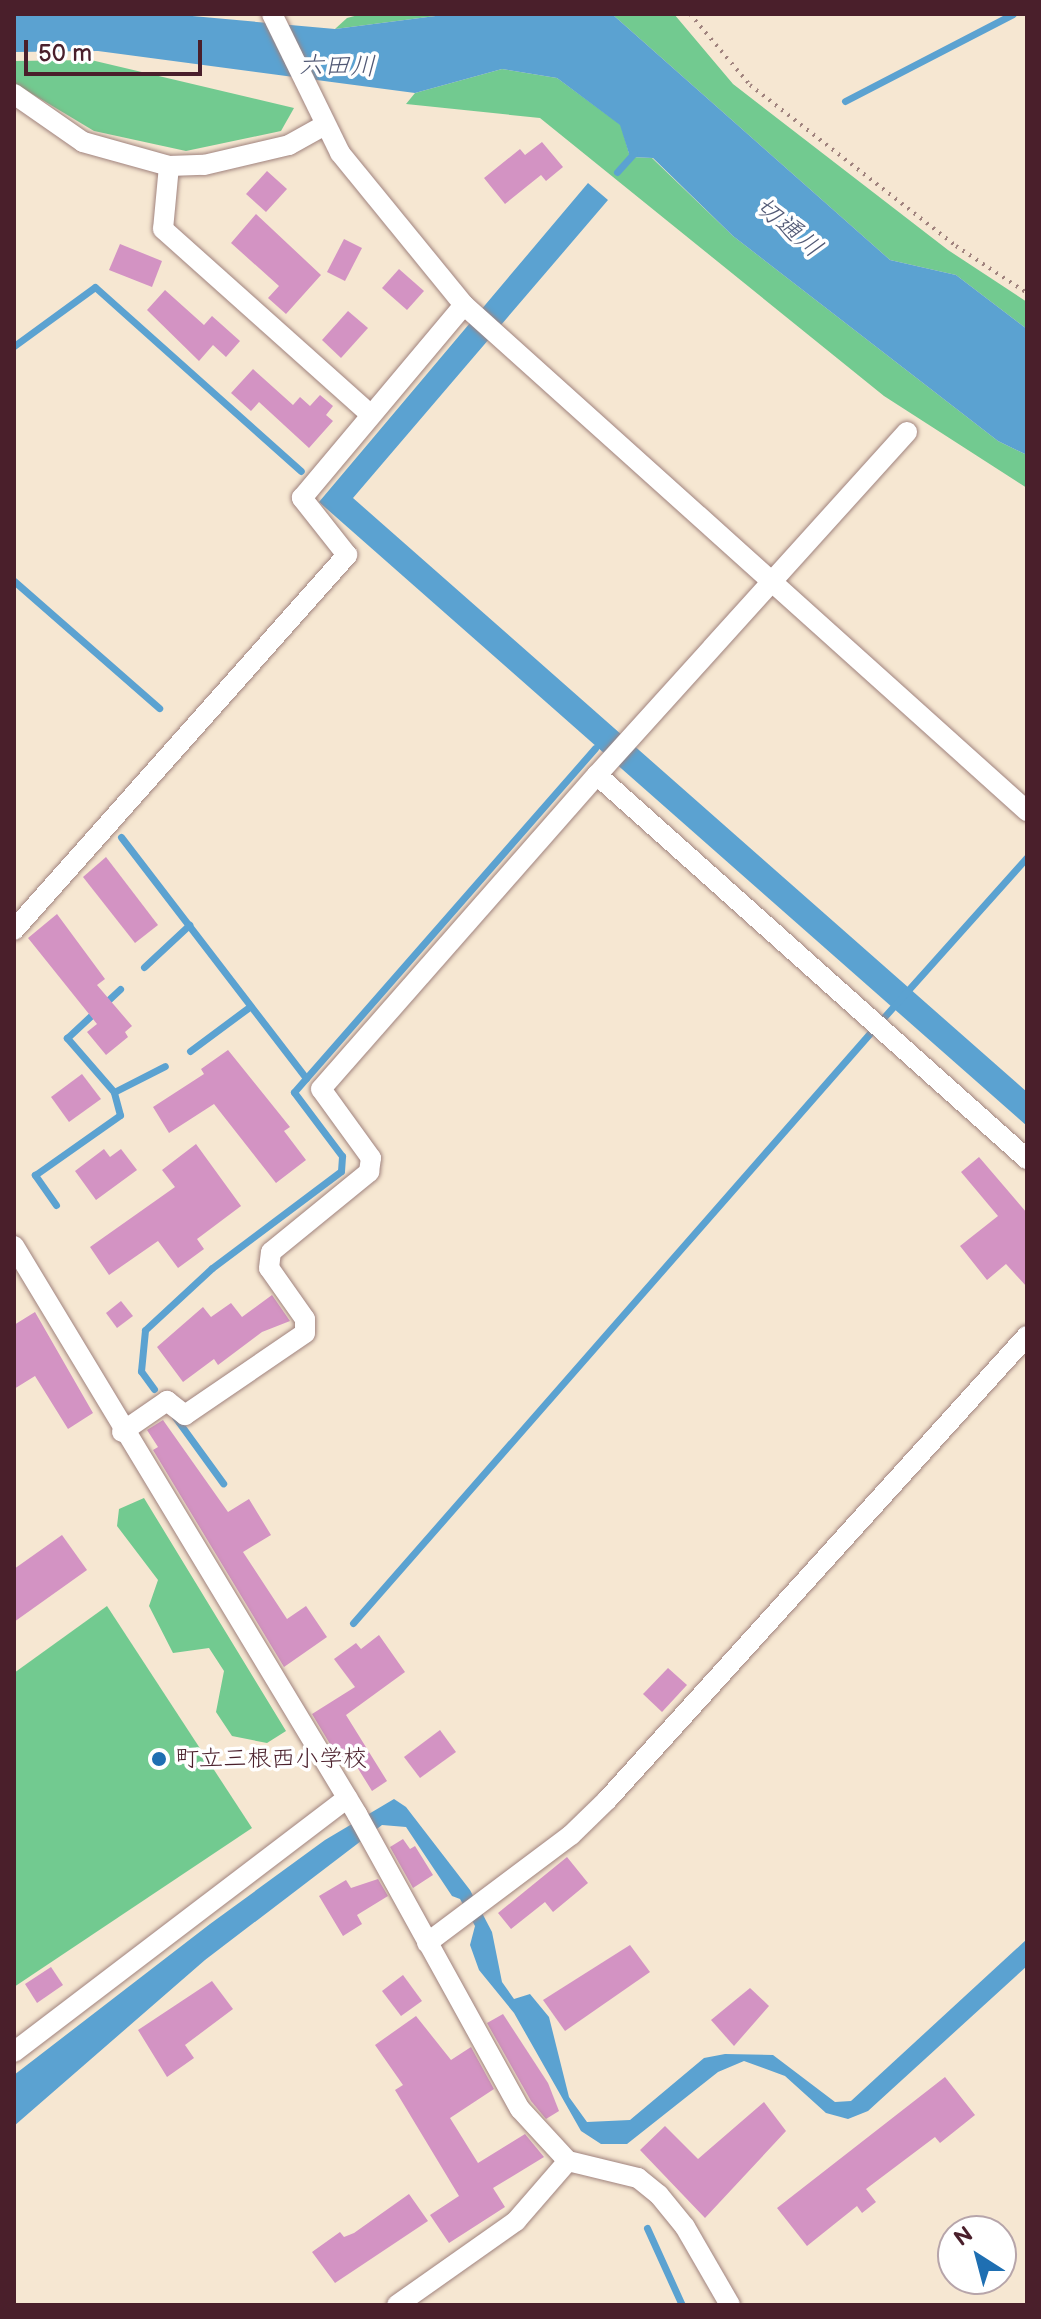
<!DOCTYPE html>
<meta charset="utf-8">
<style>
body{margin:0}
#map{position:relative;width:1041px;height:2319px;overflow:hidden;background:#f6e7d2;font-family:"Balsamiq Sans","Klee One",sans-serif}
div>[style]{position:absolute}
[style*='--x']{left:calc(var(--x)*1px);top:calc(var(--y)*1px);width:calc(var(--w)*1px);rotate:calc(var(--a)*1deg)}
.green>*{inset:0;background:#72ca90}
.water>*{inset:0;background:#5ba2d1}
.stream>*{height:7px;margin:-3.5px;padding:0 3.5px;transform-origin:3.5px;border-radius:3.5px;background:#5ba2d1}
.building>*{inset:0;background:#d393c3}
.path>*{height:4px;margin-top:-2px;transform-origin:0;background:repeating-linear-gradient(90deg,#a0837e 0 2px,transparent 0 8px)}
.roads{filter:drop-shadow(0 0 2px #a0837e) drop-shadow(0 0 2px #a0837e)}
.street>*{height:20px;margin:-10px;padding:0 10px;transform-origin:10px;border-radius:10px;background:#fff}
.dots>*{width:22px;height:22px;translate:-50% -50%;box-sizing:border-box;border:4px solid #fff;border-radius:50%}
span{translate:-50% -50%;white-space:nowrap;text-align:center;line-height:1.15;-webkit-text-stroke:7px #fff;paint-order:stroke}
.poi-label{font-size:24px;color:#4a1f2b}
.left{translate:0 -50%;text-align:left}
.water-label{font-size:26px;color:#525a76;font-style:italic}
.frame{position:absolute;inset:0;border:16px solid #4a1f2b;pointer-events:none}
.north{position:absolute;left:937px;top:2215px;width:80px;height:80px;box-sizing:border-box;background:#fff;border:2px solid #b7a5aa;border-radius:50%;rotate:324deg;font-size:22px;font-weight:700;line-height:32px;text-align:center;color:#4a1f2b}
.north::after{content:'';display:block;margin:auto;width:28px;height:36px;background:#1f6fb2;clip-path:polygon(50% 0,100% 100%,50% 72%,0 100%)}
.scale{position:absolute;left:24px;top:40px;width:178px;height:36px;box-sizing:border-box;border:4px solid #4a1f2b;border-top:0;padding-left:10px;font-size:24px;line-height:28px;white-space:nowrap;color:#4a1f2b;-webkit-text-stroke:6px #fff;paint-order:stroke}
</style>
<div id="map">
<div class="green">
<i style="clip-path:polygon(362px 14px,451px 14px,335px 29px,347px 18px)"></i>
<i style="clip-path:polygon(612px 14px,674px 14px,733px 84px,948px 250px,1027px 302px,1027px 329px,956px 275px,890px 260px)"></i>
<i style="clip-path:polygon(91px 60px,294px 108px,281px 131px,186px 151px,94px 131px,14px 83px,14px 61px)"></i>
<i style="clip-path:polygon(502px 69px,557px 78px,621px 125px,630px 157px,652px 158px,733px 236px,998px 441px,1027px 455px,1027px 488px,884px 396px,540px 118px,406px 104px,415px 93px)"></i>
<i style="clip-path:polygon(144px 1498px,286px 1731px,267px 1743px,232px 1736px,216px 1712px,224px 1671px,209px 1648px,173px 1653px,149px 1606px,158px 1580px,117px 1526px,119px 1509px)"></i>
<i style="clip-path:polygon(107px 1606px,252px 1828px,14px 1987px,14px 1673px)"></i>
</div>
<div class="water">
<i style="clip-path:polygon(14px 14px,170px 14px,335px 29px,451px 14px,612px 14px,890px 260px,956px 275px,1027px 329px,1027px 455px,998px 441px,733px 236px,653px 158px,630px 157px,620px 125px,557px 78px,502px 69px,415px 93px,98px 51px,14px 52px)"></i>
<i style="clip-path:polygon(588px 183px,608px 200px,353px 498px,1027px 1092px,1027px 1126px,319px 502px)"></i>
<i style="clip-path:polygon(394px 1799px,406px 1807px,470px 1890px,492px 1932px,502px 1982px,514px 1999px,530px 1994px,549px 2017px,569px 2097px,587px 2122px,630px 2120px,704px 2058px,725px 2054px,773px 2055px,835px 2102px,851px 2101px,1027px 1939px,1027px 1966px,868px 2111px,848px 2119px,826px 2113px,785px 2076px,744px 2061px,718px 2072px,627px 2144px,601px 2144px,581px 2131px,514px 2013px,479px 1970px,470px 1945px,475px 1926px,460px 1899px,452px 1896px,406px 1827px,382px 1825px,205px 1960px,14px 2126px,14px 2075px,210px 1924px,325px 1840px)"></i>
</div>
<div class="stream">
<i style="--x:845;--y:101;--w:189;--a:-27.4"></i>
<i style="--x:617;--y:172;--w:25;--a:-48"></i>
<i style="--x:14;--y:346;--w:100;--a:-36.1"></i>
<i style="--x:95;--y:287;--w:276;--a:41.8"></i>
<i style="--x:14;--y:581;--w:193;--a:41.2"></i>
<i style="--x:121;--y:837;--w:304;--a:52.5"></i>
<i style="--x:144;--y:967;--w:62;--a:-43"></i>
<i style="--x:104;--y:1004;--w:22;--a:-43"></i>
<i style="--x:884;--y:1017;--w:215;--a:-48.2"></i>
<i style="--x:190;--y:1051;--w:72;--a:-36.6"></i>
<i style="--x:114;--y:1092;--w:57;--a:-27"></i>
<i style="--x:56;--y:1205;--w:37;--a:-125"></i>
<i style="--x:35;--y:1175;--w:104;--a:-35.2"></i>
<i style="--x:120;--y:1115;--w:24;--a:-105"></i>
<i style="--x:114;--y:1092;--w:72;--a:-131"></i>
<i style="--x:67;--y:1038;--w:38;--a:-43"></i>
<i style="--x:154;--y:1389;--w:22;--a:-126"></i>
<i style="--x:141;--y:1371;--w:41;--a:-84.4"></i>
<i style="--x:145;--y:1330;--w:91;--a:-42.8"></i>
<i style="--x:212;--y:1268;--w:161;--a:-36.9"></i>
<i style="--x:341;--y:1171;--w:15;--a:-86"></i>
<i style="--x:342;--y:1156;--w:80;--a:-126.9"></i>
<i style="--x:294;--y:1092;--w:457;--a:-48.8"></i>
<i style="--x:175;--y:1417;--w:82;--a:54"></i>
<i style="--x:353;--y:1623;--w:784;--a:-48.77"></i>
<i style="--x:647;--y:2228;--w:85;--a:65.6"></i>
</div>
<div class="building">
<i style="clip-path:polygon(542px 142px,563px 167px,546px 181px,541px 175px,505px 204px,484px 178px,520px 149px,525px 155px)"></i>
<i style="clip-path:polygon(267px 171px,287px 189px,266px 212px,246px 194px)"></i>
<i style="clip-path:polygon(256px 214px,321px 275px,286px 314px,268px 298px,279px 286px,231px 243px)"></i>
<i style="clip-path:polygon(344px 239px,362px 248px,345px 281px,327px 272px)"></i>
<i style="clip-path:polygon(120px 244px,162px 261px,152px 287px,109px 270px)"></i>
<i style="clip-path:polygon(399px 269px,424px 291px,407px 310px,382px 288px)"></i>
<i style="clip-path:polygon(165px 290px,204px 325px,212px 316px,240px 341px,226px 357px,213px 345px,199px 361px,147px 310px)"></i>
<i style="clip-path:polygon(348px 311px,368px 328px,341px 358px,322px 340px)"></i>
<i style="clip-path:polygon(253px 369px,293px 405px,300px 397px,310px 406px,320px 395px,333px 406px,326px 415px,333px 421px,309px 448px,259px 402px,251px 411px,231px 393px)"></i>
<i style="clip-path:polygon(106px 857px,158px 925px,135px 943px,83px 877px)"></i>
<i style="clip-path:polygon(57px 914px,105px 979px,97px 985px,132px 1026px,125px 1032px,128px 1037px,106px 1055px,87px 1032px,97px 1024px,28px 938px)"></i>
<i style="clip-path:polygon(228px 1050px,290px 1127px,284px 1131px,306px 1160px,276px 1183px,214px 1104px,169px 1133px,153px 1107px,204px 1074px,201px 1069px)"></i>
<i style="clip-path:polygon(82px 1074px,101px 1099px,69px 1122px,51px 1097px)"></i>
<i style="clip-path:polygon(196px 1144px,241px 1206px,197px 1239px,204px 1249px,178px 1268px,158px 1241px,109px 1275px,90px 1247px,175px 1187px,162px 1170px)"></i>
<i style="clip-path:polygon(104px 1149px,110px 1157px,121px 1149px,137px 1170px,96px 1200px,75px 1171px)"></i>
<i style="clip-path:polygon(979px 1157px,1027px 1213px,1027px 1287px,1006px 1264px,987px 1280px,960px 1246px,998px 1216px,961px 1172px)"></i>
<i style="clip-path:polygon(272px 1295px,290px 1321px,262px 1332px,218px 1365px,214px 1359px,183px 1382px,157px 1347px,203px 1307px,211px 1317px,231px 1303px,242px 1317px)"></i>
<i style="clip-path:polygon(121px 1301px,133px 1316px,117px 1328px,106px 1313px)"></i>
<i style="clip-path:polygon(35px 1312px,93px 1413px,68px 1429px,35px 1376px,14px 1389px,14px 1325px)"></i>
<i style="clip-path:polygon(163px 1420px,228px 1512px,249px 1499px,271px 1535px,243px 1552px,287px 1619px,306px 1606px,327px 1637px,284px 1667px,153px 1450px,158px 1447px,147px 1430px)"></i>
<i style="clip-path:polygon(62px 1535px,87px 1570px,14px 1622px,14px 1569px)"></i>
<i style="clip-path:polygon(379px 1635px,405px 1672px,346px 1715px,387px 1781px,372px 1791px,349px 1754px,339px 1759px,312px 1714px,355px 1687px,334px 1659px,356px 1643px,361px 1649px)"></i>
<i style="clip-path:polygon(668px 1668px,687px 1685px,662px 1712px,643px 1694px)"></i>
<i style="clip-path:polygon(440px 1730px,456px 1752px,420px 1778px,404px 1757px)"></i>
<i style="clip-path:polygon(403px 1839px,410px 1849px,415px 1846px,433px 1875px,413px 1888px,390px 1847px)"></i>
<i style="clip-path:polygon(567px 1857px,588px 1883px,553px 1912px,545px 1902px,511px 1929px,498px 1913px)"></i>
<i style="clip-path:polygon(378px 1879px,388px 1896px,357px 1915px,362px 1924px,343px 1936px,319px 1896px,346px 1880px,351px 1888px)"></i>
<i style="clip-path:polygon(630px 1945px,650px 1972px,565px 2031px,543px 2000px)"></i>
<i style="clip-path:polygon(51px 1967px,63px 1985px,37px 2003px,25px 1984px)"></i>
<i style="clip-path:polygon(403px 1975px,422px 2001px,401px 2016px,382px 1991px)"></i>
<i style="clip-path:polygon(212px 1981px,233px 2009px,185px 2045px,194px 2058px,167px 2077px,138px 2030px)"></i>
<i style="clip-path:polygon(750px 1988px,769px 2006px,734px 2046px,711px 2020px)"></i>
<i style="clip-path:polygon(503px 2014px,548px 2083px,559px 2111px,546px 2119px,531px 2101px,487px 2023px)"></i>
<i style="clip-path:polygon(416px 2016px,451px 2060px,471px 2047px,494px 2089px,450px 2118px,478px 2163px,525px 2134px,544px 2157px,493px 2188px,505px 2207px,449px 2243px,430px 2215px,459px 2196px,395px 2090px,403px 2085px,375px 2045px)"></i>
<i style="clip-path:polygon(945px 2077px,975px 2115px,940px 2143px,935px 2137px,866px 2189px,876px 2202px,862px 2213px,857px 2206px,807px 2246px,777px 2208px)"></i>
<i style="clip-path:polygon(764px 2102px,786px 2131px,705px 2218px,640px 2150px,665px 2126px,698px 2159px)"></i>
<i style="clip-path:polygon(409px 2194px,428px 2221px,335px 2283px,312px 2252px,340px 2232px,344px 2237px,354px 2233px)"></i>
</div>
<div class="path">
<i style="--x:690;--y:14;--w:93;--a:49.8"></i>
<i style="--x:750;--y:85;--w:261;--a:38"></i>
<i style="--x:956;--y:246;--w:85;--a:33.5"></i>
</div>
<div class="roads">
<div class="street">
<i style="--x:272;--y:14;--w:155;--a:63.9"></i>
<i style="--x:340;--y:153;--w:196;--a:50.8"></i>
<i style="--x:464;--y:305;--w:757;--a:41.95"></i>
<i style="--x:14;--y:94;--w:84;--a:34.8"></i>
<i style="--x:83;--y:142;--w:89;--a:15.6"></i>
<i style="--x:169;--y:166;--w:35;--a:-2"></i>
<i style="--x:204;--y:165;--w:87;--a:-13.2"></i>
<i style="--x:289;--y:145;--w:39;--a:-29"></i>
<i style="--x:169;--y:166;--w:63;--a:95.4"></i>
<i style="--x:163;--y:229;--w:279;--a:41.8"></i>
<i style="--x:907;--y:432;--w:462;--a:132.1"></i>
<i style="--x:597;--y:775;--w:577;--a:41.77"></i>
<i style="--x:14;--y:930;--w:502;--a:-48.39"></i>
<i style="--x:347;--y:555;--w:73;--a:-128.3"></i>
<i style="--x:302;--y:498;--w:252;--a:-50"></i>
<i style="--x:14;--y:1246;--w:664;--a:58.87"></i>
<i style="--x:357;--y:1814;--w:337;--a:61.1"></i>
<i style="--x:520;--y:2109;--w:71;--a:47.3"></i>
<i style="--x:568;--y:2161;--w:72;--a:13.7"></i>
<i style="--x:638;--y:2178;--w:27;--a:39"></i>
<i style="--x:659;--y:2195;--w:41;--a:50.9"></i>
<i style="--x:685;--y:2227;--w:90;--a:60"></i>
<i style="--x:122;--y:1432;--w:55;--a:-34.6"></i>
<i style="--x:167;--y:1401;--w:23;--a:38"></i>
<i style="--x:185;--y:1415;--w:145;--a:-34.3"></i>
<i style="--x:305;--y:1333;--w:14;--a:-90"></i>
<i style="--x:305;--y:1319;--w:62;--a:-125.2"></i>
<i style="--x:269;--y:1268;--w:16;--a:-83"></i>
<i style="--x:271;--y:1252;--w:127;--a:-39.2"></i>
<i style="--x:369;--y:1172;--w:14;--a:-82"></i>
<i style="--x:371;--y:1158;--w:85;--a:-125.9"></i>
<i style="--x:321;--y:1089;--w:418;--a:-48.7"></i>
<i style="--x:427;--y:1943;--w:180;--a:-36.9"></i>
<i style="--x:571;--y:1835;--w:50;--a:-44.2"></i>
<i style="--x:607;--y:1800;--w:626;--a:-47.85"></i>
<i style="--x:14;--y:2052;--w:419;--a:-37.3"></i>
<i style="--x:397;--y:2305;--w:146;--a:-35.2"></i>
<i style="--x:516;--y:2221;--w:79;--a:-49.1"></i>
</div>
</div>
<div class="dots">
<i style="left:159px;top:1759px;background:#1f6fb2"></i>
</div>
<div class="poi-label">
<span class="left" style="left:175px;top:1759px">町立三根西小学校</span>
</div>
<div class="water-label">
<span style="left:337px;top:67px;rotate:1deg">六田川</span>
<span style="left:788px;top:228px;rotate:40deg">切通川</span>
</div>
<div class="frame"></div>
<div class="north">N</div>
<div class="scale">50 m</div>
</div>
